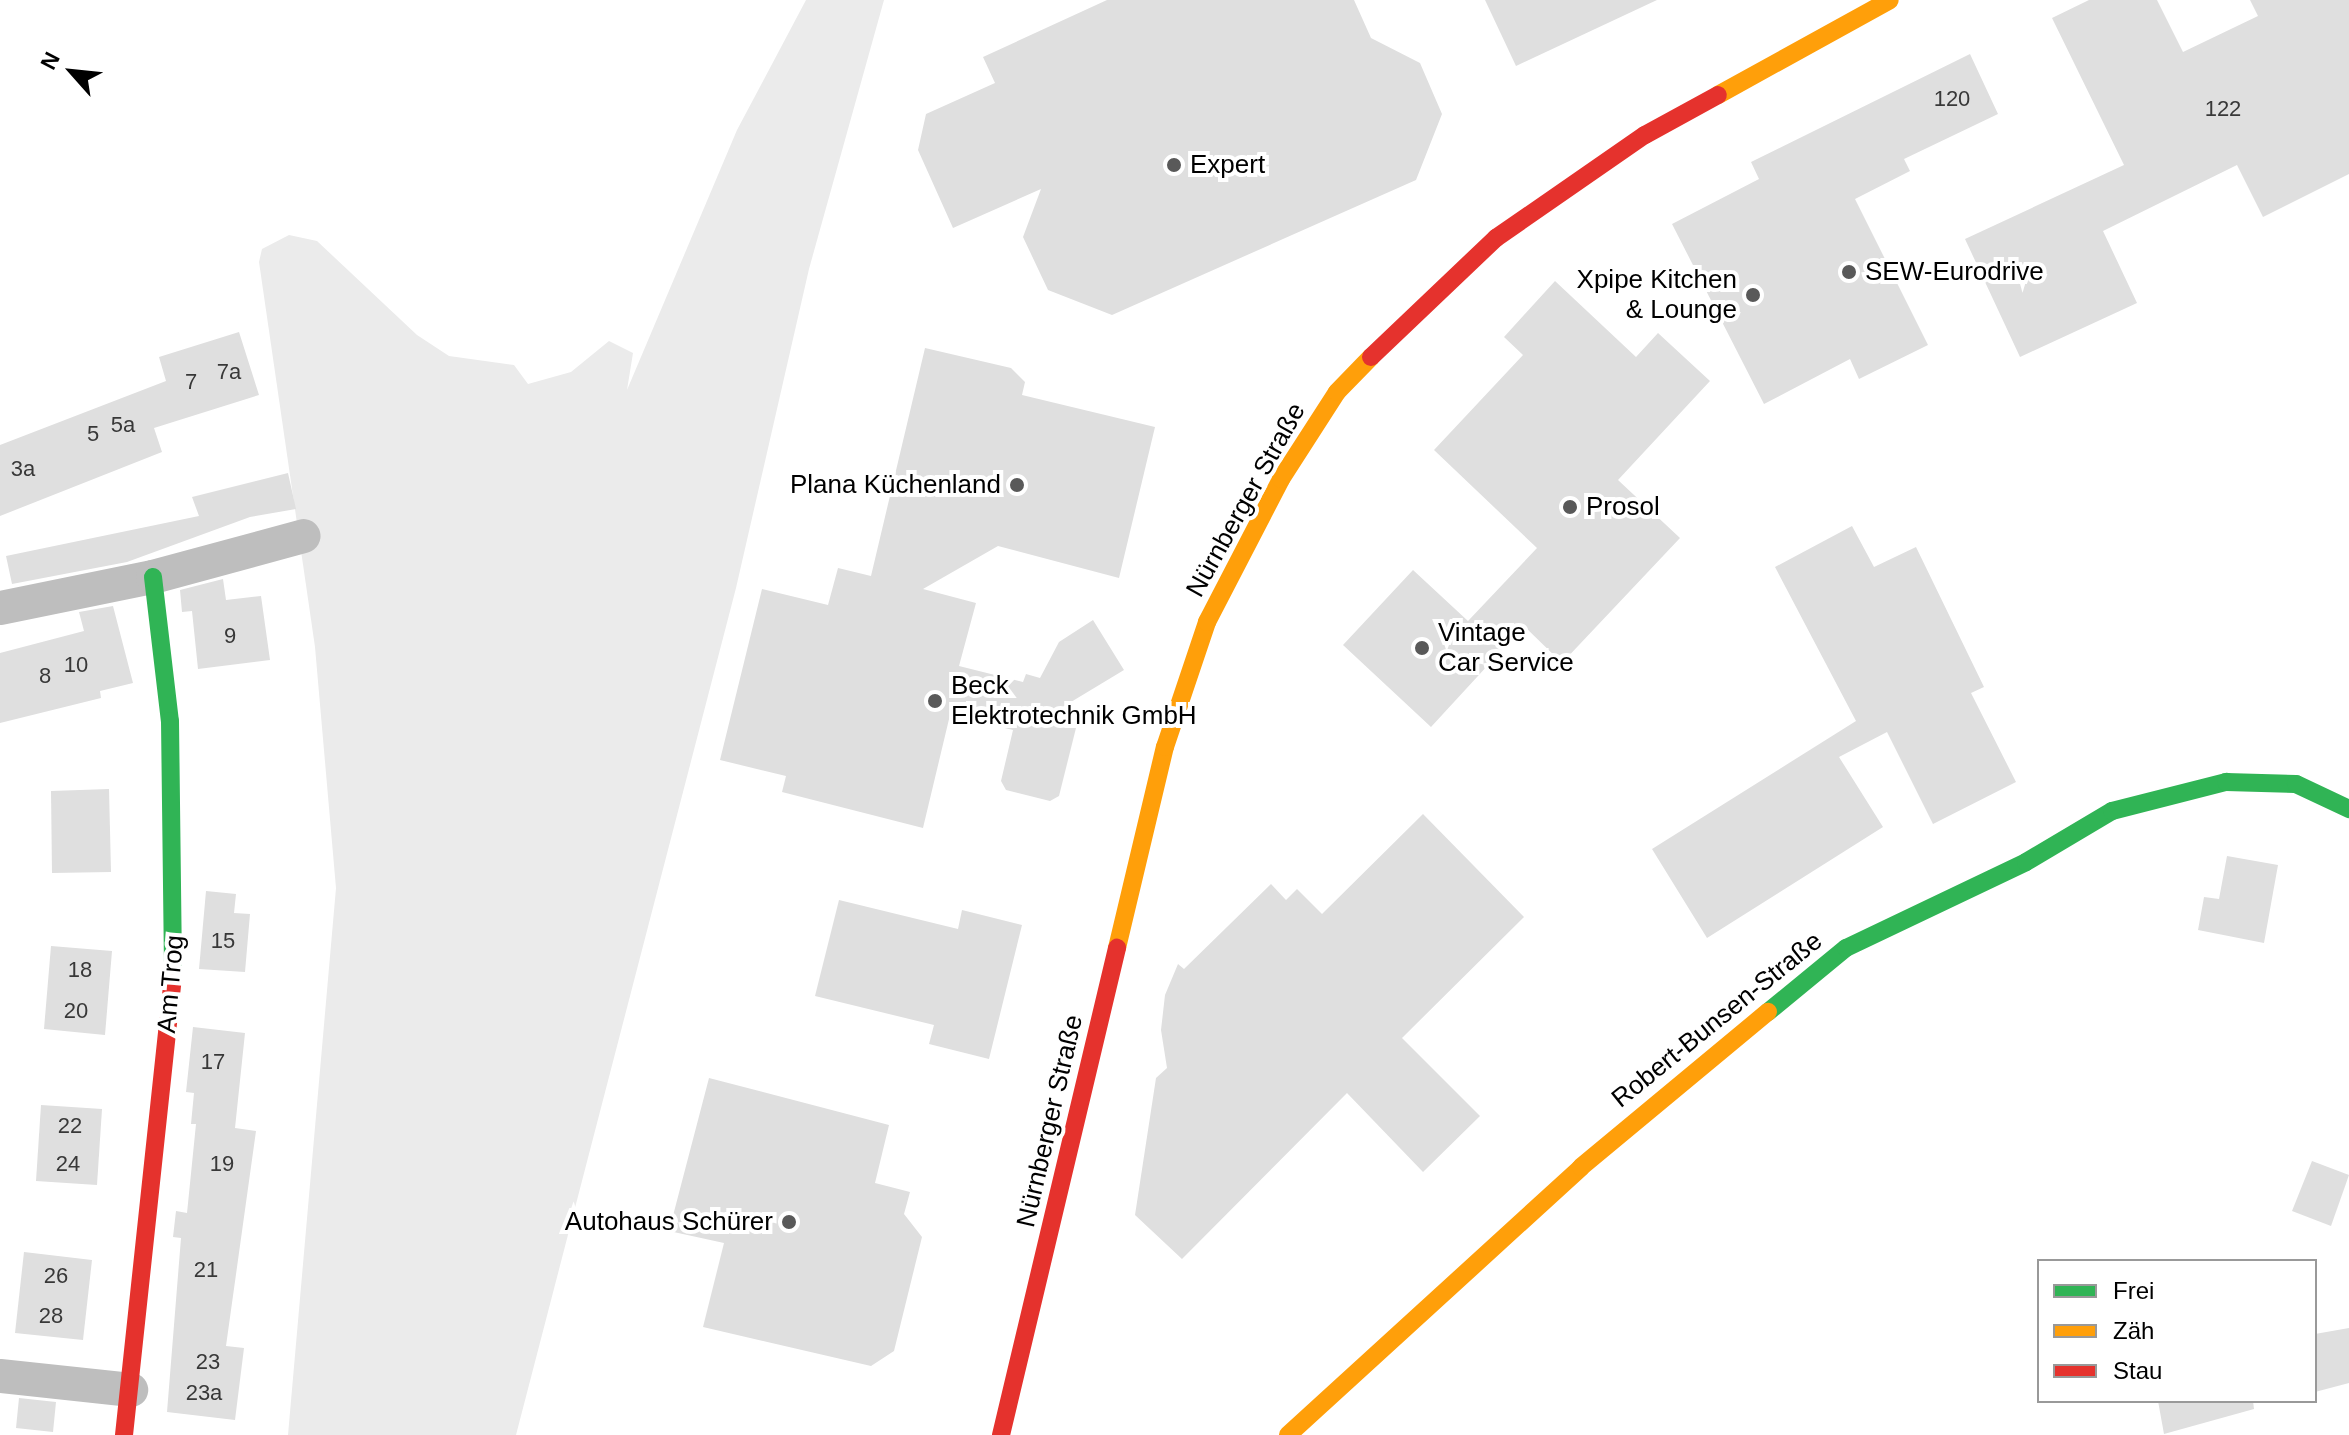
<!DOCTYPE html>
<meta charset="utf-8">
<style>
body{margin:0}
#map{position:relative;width:2349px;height:1435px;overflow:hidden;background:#fff;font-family:Arial,sans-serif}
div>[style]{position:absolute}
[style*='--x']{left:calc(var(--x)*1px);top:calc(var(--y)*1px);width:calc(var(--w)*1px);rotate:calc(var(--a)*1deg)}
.green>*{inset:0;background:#ebebeb}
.building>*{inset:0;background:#dfdfdf}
.street>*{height:34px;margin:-17px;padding:0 17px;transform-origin:17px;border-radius:17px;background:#bebebe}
.fast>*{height:18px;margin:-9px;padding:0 9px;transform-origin:9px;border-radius:9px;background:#30b455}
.slow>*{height:18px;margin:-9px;padding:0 9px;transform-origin:9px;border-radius:9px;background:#ff9f0a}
.jam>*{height:18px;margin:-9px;padding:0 9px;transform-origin:9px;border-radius:9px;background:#e5322d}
.dots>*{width:22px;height:22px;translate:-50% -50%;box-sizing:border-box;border:4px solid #fff;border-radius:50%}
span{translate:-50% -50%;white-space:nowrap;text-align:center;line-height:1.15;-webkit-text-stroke:8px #fff;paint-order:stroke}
.number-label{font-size:22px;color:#383838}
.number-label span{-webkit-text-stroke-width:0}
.poi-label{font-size:26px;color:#000}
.left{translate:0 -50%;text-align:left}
.right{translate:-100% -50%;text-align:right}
.street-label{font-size:26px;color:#000}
.legend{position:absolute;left:2037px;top:1259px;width:280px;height:144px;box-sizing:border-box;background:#fff;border:2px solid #999;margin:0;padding:10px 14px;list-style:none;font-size:24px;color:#000}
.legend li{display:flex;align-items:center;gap:16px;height:40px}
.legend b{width:40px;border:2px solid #999}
.north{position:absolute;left:32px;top:32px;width:80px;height:80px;-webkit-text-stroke:6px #fff;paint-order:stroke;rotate:297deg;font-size:22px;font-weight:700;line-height:32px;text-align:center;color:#000}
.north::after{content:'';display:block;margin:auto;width:28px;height:36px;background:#000;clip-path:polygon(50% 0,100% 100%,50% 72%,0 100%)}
</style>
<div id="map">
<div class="green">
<i style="clip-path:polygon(806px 0,884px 0,809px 269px,736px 588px,516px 1435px,288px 1435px,336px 888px,315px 647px,259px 262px,262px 249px,289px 235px,317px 241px,417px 335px,449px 356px,514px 365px,528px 384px,571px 372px,609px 341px,633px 353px,627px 390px,737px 130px)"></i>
</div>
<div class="building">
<i style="clip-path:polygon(1107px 0,1354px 0,1371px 38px,1420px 63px,1442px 114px,1416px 180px,1112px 315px,1048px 290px,1023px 237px,1041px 189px,953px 228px,918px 150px,926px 114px,995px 83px,983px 57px)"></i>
<i style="clip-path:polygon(1485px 0,1657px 0,1516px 66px)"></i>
<i style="clip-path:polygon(2089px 0,2157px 0,2183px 52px,2258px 16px,2250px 0,2349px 0,2349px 174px,2263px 217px,2237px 165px,2103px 231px,2137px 303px,2020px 357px,1965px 239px,2124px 165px,2052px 18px)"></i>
<i style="clip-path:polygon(1970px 54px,1998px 114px,1904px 159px,1910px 171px,1855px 199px,1928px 345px,1859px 379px,1850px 359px,1764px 404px,1672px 224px,1759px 179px,1751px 162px)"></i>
<i style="clip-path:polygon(1555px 281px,1636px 357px,1658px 333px,1710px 381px,1618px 480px,1680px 538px,1562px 663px,1524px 626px,1431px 727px,1343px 645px,1413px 570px,1468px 621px,1537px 548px,1434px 450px,1523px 355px,1504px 337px)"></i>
<i style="clip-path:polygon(239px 332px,259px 395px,154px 428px,162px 452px,0 516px,0 445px,166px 381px,159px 357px)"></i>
<i style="clip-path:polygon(925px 348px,1011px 368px,1025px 382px,1022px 395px,1155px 427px,1119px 578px,998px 546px,923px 589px,976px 603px,959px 666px,1023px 682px,1026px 674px,1040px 678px,1059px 642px,1093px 620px,1124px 670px,1061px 708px,1077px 724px,1059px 796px,1050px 801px,1006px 790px,1001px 781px,1013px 730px,950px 715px,923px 828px,782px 792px,786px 776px,720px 760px,762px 589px,828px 605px,838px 568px,871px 576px)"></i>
<i style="clip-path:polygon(288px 473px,296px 509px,250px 517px,127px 562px,12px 584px,6px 556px,199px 516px,192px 497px)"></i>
<i style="clip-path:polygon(1852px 526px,1874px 567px,1916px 547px,1984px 687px,1971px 693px,2016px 782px,1933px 824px,1887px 732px,1839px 757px,1883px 827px,1707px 938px,1652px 849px,1856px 721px,1775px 567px)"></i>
<i style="clip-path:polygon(223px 579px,226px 600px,261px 596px,270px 660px,198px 669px,192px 611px,182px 612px,180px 590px)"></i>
<i style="clip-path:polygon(113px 606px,133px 683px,100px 691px,101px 698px,0 723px,0 653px,84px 631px,79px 612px)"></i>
<i style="clip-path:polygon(109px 789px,111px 872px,52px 873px,51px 791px)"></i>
<i style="clip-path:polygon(1423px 814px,1524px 917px,1402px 1038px,1480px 1116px,1423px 1172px,1347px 1093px,1182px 1259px,1135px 1215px,1156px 1078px,1167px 1068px,1161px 1030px,1165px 995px,1178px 964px,1184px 969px,1271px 884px,1286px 900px,1297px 889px,1322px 914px)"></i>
<i style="clip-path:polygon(2227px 856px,2278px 865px,2264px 943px,2198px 930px,2204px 897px,2219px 899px)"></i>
<i style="clip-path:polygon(206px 891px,236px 894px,234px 913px,250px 914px,245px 972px,199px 969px)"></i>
<i style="clip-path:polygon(839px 900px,958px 929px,962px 910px,1022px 925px,989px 1059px,929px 1044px,934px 1025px,815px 996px)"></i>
<i style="clip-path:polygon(51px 946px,112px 951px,105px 1035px,44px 1029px)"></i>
<i style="clip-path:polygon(193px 1027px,245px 1033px,235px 1128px,256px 1131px,226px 1346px,244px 1348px,235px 1420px,167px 1412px,181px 1238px,173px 1237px,176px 1211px,187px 1213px,196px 1124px,191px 1124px,194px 1093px,186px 1092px)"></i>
<i style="clip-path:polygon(709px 1078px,889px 1125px,875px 1183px,910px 1192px,904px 1214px,922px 1237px,894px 1351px,871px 1366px,703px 1327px,724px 1243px,669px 1231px)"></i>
<i style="clip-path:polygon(41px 1105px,102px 1109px,97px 1185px,36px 1181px)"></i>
<i style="clip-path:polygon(2312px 1161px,2349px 1175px,2331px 1226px,2292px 1211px)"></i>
<i style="clip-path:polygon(24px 1252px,92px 1260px,83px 1340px,15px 1333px)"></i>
<i style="clip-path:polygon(2349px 1328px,2349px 1383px,2315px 1392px,2315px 1334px)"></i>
<i style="clip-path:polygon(19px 1398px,56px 1402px,53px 1432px,16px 1428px)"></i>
<i style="clip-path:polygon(2158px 1401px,2253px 1401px,2254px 1409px,2164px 1434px)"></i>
</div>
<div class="street">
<i style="--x:0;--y:608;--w:156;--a:-11.5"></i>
<i style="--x:153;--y:577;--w:156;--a:-15.2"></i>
<i style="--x:0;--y:1376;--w:132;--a:6.1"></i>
</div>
<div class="fast">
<i style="--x:153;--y:577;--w:145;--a:83.3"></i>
<i style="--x:170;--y:721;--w:253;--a:89.3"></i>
<i style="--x:1768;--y:1012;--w:101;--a:-39.4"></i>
<i style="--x:1846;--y:948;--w:199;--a:-25.5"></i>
<i style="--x:2026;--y:862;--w:100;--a:-30.7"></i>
<i style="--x:2112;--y:811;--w:118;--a:-14.3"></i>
<i style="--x:2226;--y:782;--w:70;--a:1.6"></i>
<i style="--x:2296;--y:784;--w:59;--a:25.3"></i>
</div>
<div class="slow">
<i style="--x:1718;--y:95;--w:196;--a:-28.9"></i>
<i style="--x:1117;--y:948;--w:207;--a:-76.6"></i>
<i style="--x:1165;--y:747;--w:132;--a:-71.4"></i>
<i style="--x:1207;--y:622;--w:161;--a:-62.6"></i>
<i style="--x:1281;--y:479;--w:103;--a:-57.2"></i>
<i style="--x:1337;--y:392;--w:49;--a:-45.8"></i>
<i style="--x:1288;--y:1435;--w:397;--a:-42.4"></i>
<i style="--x:1581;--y:1167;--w:243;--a:-39.7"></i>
</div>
<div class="jam">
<i style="--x:1371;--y:357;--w:173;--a:-43.6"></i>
<i style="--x:1496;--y:238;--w:181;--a:-34.7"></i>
<i style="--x:1645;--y:135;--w:83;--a:-28.7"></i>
<i style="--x:124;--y:1435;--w:464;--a:-83.9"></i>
<i style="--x:1001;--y:1435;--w:501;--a:-76.6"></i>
</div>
<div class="dots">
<i style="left:1174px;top:165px;background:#595959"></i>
<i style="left:1849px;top:272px;background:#595959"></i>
<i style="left:1753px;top:295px;background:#595959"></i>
<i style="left:1017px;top:485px;background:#595959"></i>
<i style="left:1570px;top:507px;background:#595959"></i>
<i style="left:1422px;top:648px;background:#595959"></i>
<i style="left:935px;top:701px;background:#595959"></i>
<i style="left:789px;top:1222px;background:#595959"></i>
</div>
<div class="number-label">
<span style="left:1952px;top:99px">120</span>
<span style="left:2223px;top:109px">122</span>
<span style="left:229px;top:372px">7a</span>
<span style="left:191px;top:382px">7</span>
<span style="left:123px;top:425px">5a</span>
<span style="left:93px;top:434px">5</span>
<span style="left:23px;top:469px">3a</span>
<span style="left:230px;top:636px">9</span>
<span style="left:76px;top:665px">10</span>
<span style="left:45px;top:676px">8</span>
<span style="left:223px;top:941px">15</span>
<span style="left:80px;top:970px">18</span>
<span style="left:76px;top:1011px">20</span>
<span style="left:213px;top:1062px">17</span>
<span style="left:70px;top:1126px">22</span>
<span style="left:68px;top:1164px">24</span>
<span style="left:222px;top:1164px">19</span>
<span style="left:206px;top:1270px">21</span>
<span style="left:56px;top:1276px">26</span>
<span style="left:51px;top:1316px">28</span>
<span style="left:208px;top:1362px">23</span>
<span style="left:204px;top:1393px">23a</span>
</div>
<div class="poi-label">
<span class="left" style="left:1190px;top:165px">Expert</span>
<span class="left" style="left:1865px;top:272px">SEW-Eurodrive</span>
<span class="right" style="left:1737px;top:295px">Xpipe Kitchen<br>&amp; Lounge</span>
<span class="right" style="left:1001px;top:485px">Plana Küchenland</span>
<span class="left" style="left:1586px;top:507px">Prosol</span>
<span class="left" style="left:1438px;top:648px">Vintage<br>Car Service</span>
<span class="left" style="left:951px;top:701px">Beck<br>Elektrotechnik GmbH</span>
<span class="right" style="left:773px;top:1222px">Autohaus Schürer</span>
</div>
<div class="street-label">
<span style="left:1246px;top:500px;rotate:-61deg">Nürnberger Straße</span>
<span style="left:171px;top:984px;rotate:-85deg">Am Trog</span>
<span style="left:1717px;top:1020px;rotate:-39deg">Robert-Bunsen-Straße</span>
<span style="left:1050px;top:1121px;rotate:-77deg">Nürnberger Straße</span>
</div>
<ul class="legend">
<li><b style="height:10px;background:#30b455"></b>Frei</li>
<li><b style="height:10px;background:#ff9f0a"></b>Zäh</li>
<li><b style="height:10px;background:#e5322d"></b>Stau</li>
</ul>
<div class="north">N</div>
</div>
